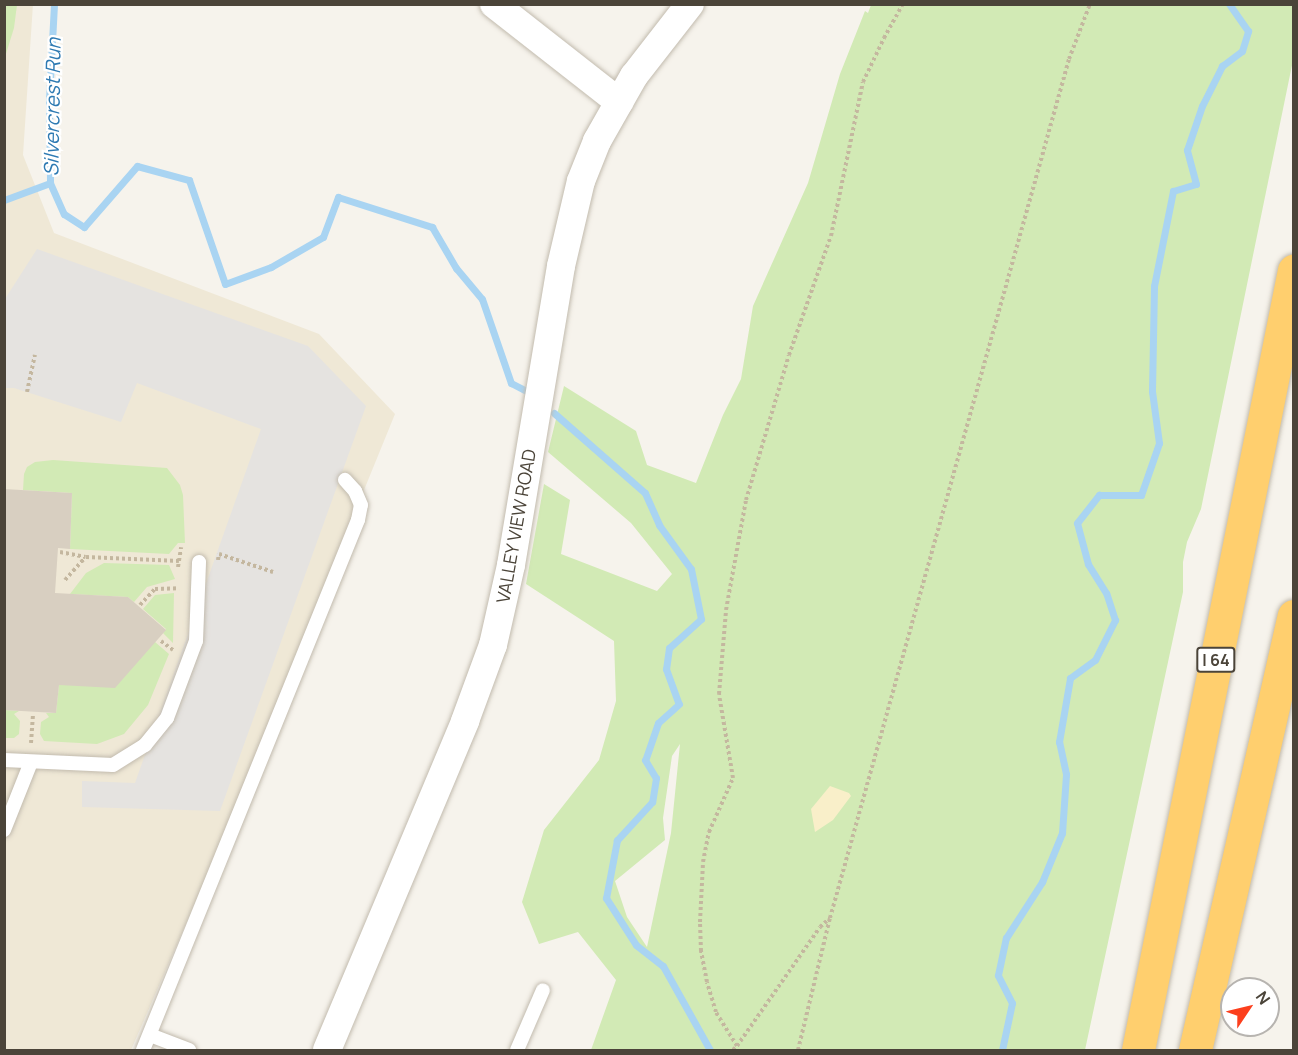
<!DOCTYPE html>
<style>
body{margin:0}
#map{position:relative;width:1298px;height:1055px;overflow:hidden;background:#f6f3ec;font-family:Manrope,sans-serif}
div>[style]{position:absolute}
[style*='--x']{left:calc(var(--x)*1px);top:calc(var(--y)*1px);width:calc(var(--w)*1px);rotate:calc(var(--a)*1deg)}
.education>*{inset:0;background:#efe8d6}
.green>*{inset:0;background:#d2eab5}
.sand>*{inset:0;background:#f9efc9}
.parking>*{inset:0;background:#e5e3e0}
.stream>*{height:7px;margin:-3.5px;padding:0 3.5px;transform-origin:3.5px;border-radius:3.5px;background:#a9d4f2}
.building>*{inset:0;background:#d8cfc1}
.path>*{height:4px;margin-top:-2px;transform-origin:0;background:repeating-linear-gradient(90deg,#c4b79f 0 3px,transparent 0 6px)}
.roads{filter:drop-shadow(0 0 2px #c2bbae) drop-shadow(0 0 2px #c2bbae)}
.service>*{height:14px;margin:-7px;padding:0 7px;transform-origin:7px;border-radius:7px;background:#fff}
.minor>*{height:28px;margin:-14px;padding:0 14px;transform-origin:14px;border-radius:14px;background:#fff}
.motorway>*{height:33px;margin:-16.5px;padding:0 16.5px;transform-origin:16.5px;border-radius:16.5px;background:#ffcf6e}
span{translate:-50% -50%;white-space:nowrap;text-align:center;line-height:1.15;-webkit-text-stroke:4.5px #fff;paint-order:stroke}
.shield-label span{padding:2px 4px;background:#fff;border:2px solid;border-radius:4px;-webkit-text-stroke-width:0}
.shield-label{font-size:16px;color:#4b4439;font-weight:700}
.street-label{font-size:18px;color:#4b4439}
.water-label{font-size:20px;color:#2e7ab2;font-style:italic}
.frame{position:absolute;inset:0;border:6px solid #4b4439;pointer-events:none}
.north{position:absolute;left:1220px;top:977px;width:60px;height:60px;box-sizing:border-box;background:#fff;border:2px solid #b7b4b0;border-radius:50%;rotate:55deg;font-size:16px;font-weight:700;line-height:24px;text-align:center;color:#4b4439}
.north::after{content:'';display:block;margin:auto;width:21px;height:27px;background:#fc3f1d;clip-path:polygon(50% 0,100% 100%,50% 72%,0 100%)}
</style>
<div id="map">
<div class="education">
<i style="clip-path:polygon(33px 4px,23px 155px,54px 233px,319px 334px,395px 414px,208px 873px,131px 1050px,5px 1050px,4px 5px)"></i>
</div>
<div class="green">
<i style="clip-path:polygon(5px 4px,17px 5px,14px 28px,5px 57px)"></i>
<i style="clip-path:polygon(evenodd,871px 5px,1293px 5px,1294px 56px,1291px 70px,1201px 509px,1187px 542px,1183px 562px,1183px 592px,1085px 1050px,591px 1050px,616px 980px,578px 932px,539px 944px,522px 902px,544px 830px,599px 760px,616px 701px,614px 641px,526px 584px,544px 484px,570px 500px,561px 554px,657px 591px,672px 574px,631px 523px,548px 452px,564px 386px,636px 431px,647px 465px,696px 483px,723px 415px,741px 379px,753px 306px,808px 183px,840px 74px,865px 11px,868px 13px,871px 5px,680px 744px,671px 833px,647px 947px,627px 917px,615px 881px,665px 840px,663px 818px,672px 756px,680px 744px)"></i>
<i style="clip-path:polygon(53px 460px,167px 468px,180px 485px,183px 495px,185px 543px,178px 543px,169px 554px,70px 549px,72px 493px,23px 490px,24px 474px,27px 467px,35px 462px)"></i>
<i style="clip-path:polygon(104px 563px,169px 565px,175px 579px,147px 587px,134px 602px,128px 597px,70px 594px,86px 573px)"></i>
<i style="clip-path:polygon(174px 593px,173px 643px,163px 633px,166px 629px,143px 609px,155px 595px)"></i>
<i style="clip-path:polygon(155px 642px,169px 654px,148px 705px,124px 734px,97px 744px,44px 741px,40px 734px,41px 722px,49px 717px,46px 713px,56px 713px,59px 685px)"></i>
<i style="clip-path:polygon(5px 710px,19px 711px,14px 714px,20px 721px,19px 734px,14px 738px,5px 738px)"></i>
</div>
<div class="sand">
<i style="clip-path:polygon(830px 786px,849px 793px,851px 796px,833px 820px,815px 832px,811px 809px)"></i>
</div>
<div class="parking">
<i style="clip-path:polygon(37px 249px,308px 346px,366px 406px,220px 811px,82px 807px,82px 781px,135px 783px,261px 429px,137px 383px,121px 422px,14px 388px,5px 388px,5px 299px)"></i>
</div>
<div class="stream">
<i style="--x:54;--y:4;--w:94;--a:93"></i>
<i style="--x:49;--y:98;--w:85;--a:89.3"></i>
<i style="--x:50;--y:183;--w:34;--a:66"></i>
<i style="--x:64;--y:214;--w:24;--a:33"></i>
<i style="--x:84;--y:227;--w:81;--a:-49"></i>
<i style="--x:137;--y:166;--w:54;--a:15.1"></i>
<i style="--x:189;--y:180;--w:110;--a:70.9"></i>
<i style="--x:225;--y:284;--w:49;--a:-20.3"></i>
<i style="--x:271;--y:267;--w:60;--a:-30"></i>
<i style="--x:323;--y:237;--w:43;--a:-69.4"></i>
<i style="--x:338;--y:197;--w:99;--a:17.7"></i>
<i style="--x:432;--y:227;--w:48;--a:59.7"></i>
<i style="--x:456;--y:268;--w:40;--a:50"></i>
<i style="--x:482;--y:299;--w:89;--a:71"></i>
<i style="--x:511;--y:383;--w:16;--a:27"></i>
<i style="--x:4;--y:200;--w:49;--a:-20.3"></i>
<i style="--x:554;--y:413;--w:121;--a:41.3"></i>
<i style="--x:645;--y:493;--w:35;--a:66"></i>
<i style="--x:659;--y:525;--w:54;--a:54"></i>
<i style="--x:691;--y:569;--w:51;--a:78.7"></i>
<i style="--x:701;--y:619;--w:43;--a:137.8"></i>
<i style="--x:669;--y:648;--w:21;--a:98"></i>
<i style="--x:666;--y:669;--w:37;--a:70"></i>
<i style="--x:679;--y:704;--w:28;--a:138"></i>
<i style="--x:658;--y:723;--w:39;--a:109"></i>
<i style="--x:645;--y:760;--w:21;--a:59"></i>
<i style="--x:656;--y:778;--w:24;--a:99"></i>
<i style="--x:652;--y:802;--w:52;--a:132.6"></i>
<i style="--x:617;--y:840;--w:59;--a:100.7"></i>
<i style="--x:606;--y:898;--w:56;--a:57.4"></i>
<i style="--x:636;--y:945;--w:34;--a:38"></i>
<i style="--x:663;--y:966;--w:96;--a:60.8"></i>
<i style="--x:1002;--y:1050;--w:48;--a:-78"></i>
<i style="--x:1012;--y:1003;--w:31;--a:-117"></i>
<i style="--x:998;--y:975;--w:38;--a:-78"></i>
<i style="--x:1006;--y:938;--w:67;--a:-57.3"></i>
<i style="--x:1042;--y:882;--w:53;--a:-67.8"></i>
<i style="--x:1062;--y:833;--w:59;--a:-86.1"></i>
<i style="--x:1066;--y:774;--w:33;--a:-102"></i>
<i style="--x:1059;--y:742;--w:65;--a:-80.2"></i>
<i style="--x:1070;--y:678;--w:31;--a:-36"></i>
<i style="--x:1095;--y:660;--w:45;--a:-63.4"></i>
<i style="--x:1115;--y:620;--w:28;--a:-108"></i>
<i style="--x:1106;--y:593;--w:34;--a:-122"></i>
<i style="--x:1088;--y:564;--w:42;--a:-105"></i>
<i style="--x:1077;--y:523;--w:36;--a:-52"></i>
<i style="--x:1099;--y:495;--w:42;--a:0"></i>
<i style="--x:1141;--y:495;--w:55;--a:-70.9"></i>
<i style="--x:1159;--y:443;--w:52;--a:-97.7"></i>
<i style="--x:1152;--y:391;--w:105;--a:-88.9"></i>
<i style="--x:1154;--y:286;--w:97;--a:-78.7"></i>
<i style="--x:1173;--y:191;--w:24;--a:-17"></i>
<i style="--x:1196;--y:184;--w:35;--a:-105"></i>
<i style="--x:1187;--y:150;--w:46;--a:-71.2"></i>
<i style="--x:1202;--y:106;--w:45;--a:-63.4"></i>
<i style="--x:1222;--y:66;--w:25;--a:-37"></i>
<i style="--x:1242;--y:51;--w:21;--a:-73"></i>
<i style="--x:1248;--y:31;--w:33;--a:-125"></i>
</div>
<div class="building">
<i style="clip-path:polygon(4px 489px,72px 493px,70px 549px,58px 548px,55px 593px,128px 597px,166px 630px,115px 688px,59px 685px,56px 713px,4px 710px)"></i>
</div>
<div class="path">
<i style="--x:27;--y:392;--w:38;--a:-78"></i>
<i style="--x:60;--y:552;--w:26;--a:11"></i>
<i style="--x:86;--y:557;--w:93;--a:2.5"></i>
<i style="--x:218;--y:560;--w:6;--a:-81"></i>
<i style="--x:219;--y:554;--w:57;--a:18.4"></i>
<i style="--x:178;--y:567;--w:20;--a:-81"></i>
<i style="--x:65;--y:580;--w:30;--a:-48"></i>
<i style="--x:140;--y:605;--w:22;--a:-47"></i>
<i style="--x:155;--y:589;--w:24;--a:-2"></i>
<i style="--x:161;--y:641;--w:15;--a:37"></i>
<i style="--x:31;--y:743;--w:29;--a:-86"></i>
<i style="--x:737;--y:1046;--w:145;--a:-55.1"></i>
<i style="--x:820;--y:927;--w:13;--a:-42"></i>
<i style="--x:733;--y:1050;--w:6;--a:-45"></i>
<i style="--x:737;--y:1046;--w:40;--a:-122"></i>
<i style="--x:716;--y:1012;--w:31;--a:-107"></i>
<i style="--x:707;--y:982;--w:32;--a:-101"></i>
<i style="--x:701;--y:951;--w:29;--a:-92"></i>
<i style="--x:700;--y:922;--w:60;--a:-87.1"></i>
<i style="--x:703;--y:862;--w:31;--a:-79"></i>
<i style="--x:709;--y:832;--w:59;--a:-66"></i>
<i style="--x:733;--y:778;--w:85;--a:-99.5"></i>
<i style="--x:719;--y:694;--w:84;--a:-85.2"></i>
<i style="--x:726;--y:610;--w:112;--a:-79.7"></i>
<i style="--x:746;--y:500;--w:151;--a:-73.5"></i>
<i style="--x:789;--y:355;--w:126;--a:-70.6"></i>
<i style="--x:831;--y:236;--w:157;--a:-78.3"></i>
<i style="--x:863;--y:82;--w:49;--a:-64.5"></i>
<i style="--x:884;--y:38;--w:39;--a:-61"></i>
<i style="--x:798;--y:1050;--w:136;--a:-76.4"></i>
<i style="--x:830;--y:918;--w:892;--a:-74.45"></i>
<i style="--x:1069;--y:59;--w:59;--a:-69.1"></i>
</div>
<div class="roads">
<div class="service">
<i style="--x:4;--y:760;--w:109;--a:2.6"></i>
<i style="--x:113;--y:765;--w:38;--a:-32"></i>
<i style="--x:145;--y:745;--w:35;--a:-51"></i>
<i style="--x:167;--y:718;--w:82;--a:-69.4"></i>
<i style="--x:196;--y:641;--w:79;--a:-87.8"></i>
<i style="--x:4;--y:830;--w:73;--a:-68.3"></i>
<i style="--x:150;--y:1035;--w:42;--a:21"></i>
<i style="--x:143;--y:1050;--w:572;--a:-67.92"></i>
<i style="--x:358;--y:520;--w:15;--a:-79"></i>
<i style="--x:361;--y:505;--w:15;--a:-113"></i>
<i style="--x:355;--y:491;--w:15;--a:-132"></i>
<i style="--x:517;--y:1050;--w:65;--a:-66.6"></i>
</div>
<div class="minor">
<i style="--x:494;--y:4;--w:159;--a:38.1"></i>
<i style="--x:327;--y:1050;--w:357;--a:-67.2"></i>
<i style="--x:465;--y:721;--w:81;--a:-69.8"></i>
<i style="--x:493;--y:645;--w:82;--a:-77.3"></i>
<i style="--x:511;--y:565;--w:303;--a:-80.5"></i>
<i style="--x:561;--y:266;--w:87;--a:-76.8"></i>
<i style="--x:581;--y:181;--w:43;--a:-68.2"></i>
<i style="--x:597;--y:141;--w:75;--a:-60.4"></i>
<i style="--x:634;--y:76;--w:91;--a:-52.1"></i>
</div>
<div class="motorway">
<i style="--x:1138;--y:1050;--w:795;--a:-78.69"></i>
<i style="--x:1195;--y:1050;--w:445;--a:-77.2"></i>
</div>
</div>
<div class="shield-label">
<span style="left:1216px;top:660px">I 64</span>
</div>
<div class="street-label">
<span style="left:516px;top:526px;rotate:-80deg">VALLEY VIEW ROAD</span>
</div>
<div class="water-label">
<span style="left:52px;top:107px;rotate:-89deg">Silvercrest Run</span>
</div>
<div class="frame"></div>
<div class="north">N</div>
</div>
